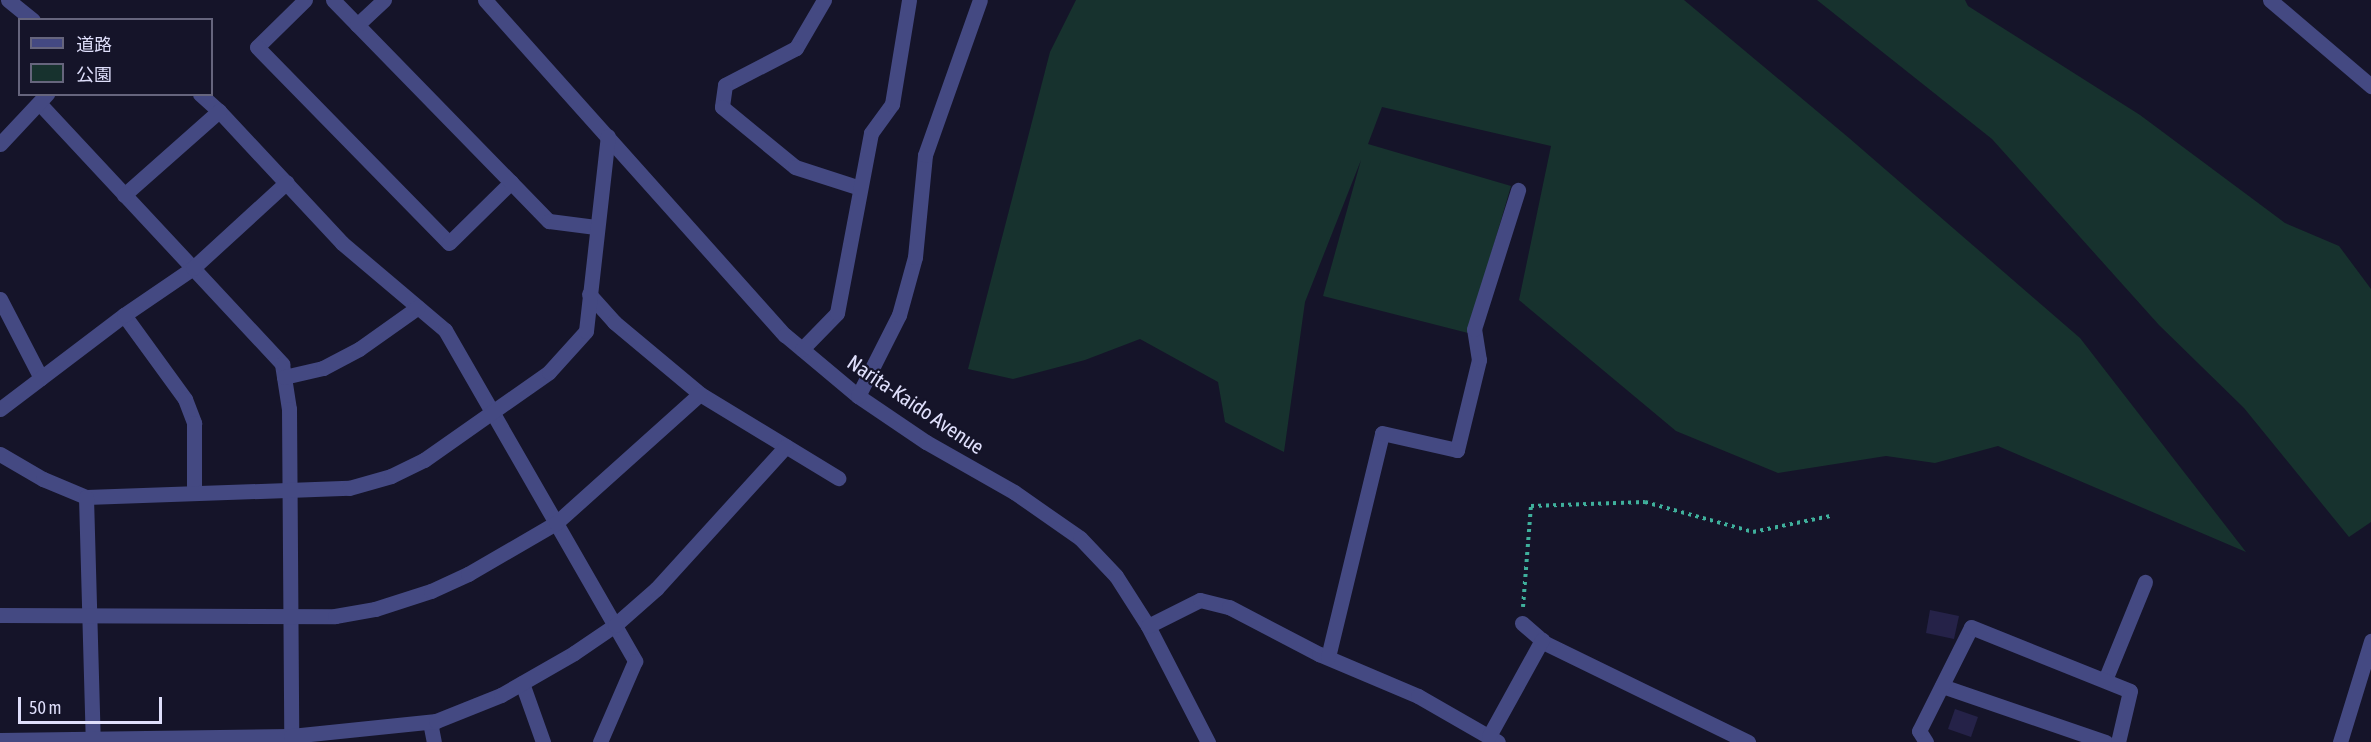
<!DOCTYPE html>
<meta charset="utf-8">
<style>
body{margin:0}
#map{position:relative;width:2371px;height:742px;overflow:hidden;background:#151429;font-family:"Asap Condensed","Noto Sans JP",sans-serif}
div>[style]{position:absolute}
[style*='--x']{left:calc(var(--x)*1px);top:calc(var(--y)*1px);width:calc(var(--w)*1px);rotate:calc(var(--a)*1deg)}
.green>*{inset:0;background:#17322e}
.building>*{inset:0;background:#252248}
.path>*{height:4px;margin-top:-2px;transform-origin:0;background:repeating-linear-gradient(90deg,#3fb09c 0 3px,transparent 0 7.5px)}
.minor>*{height:15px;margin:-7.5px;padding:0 7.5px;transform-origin:7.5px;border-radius:7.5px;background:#444982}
span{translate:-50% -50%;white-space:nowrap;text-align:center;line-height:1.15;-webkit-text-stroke:4.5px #151429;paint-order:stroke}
.street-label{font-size:21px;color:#dfdffb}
.legend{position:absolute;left:18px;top:18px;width:195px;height:78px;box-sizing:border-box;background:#151429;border:2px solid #66657d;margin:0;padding:8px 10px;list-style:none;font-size:18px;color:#dfdffb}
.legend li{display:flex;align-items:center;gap:12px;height:30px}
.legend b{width:30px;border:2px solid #66657d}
.scale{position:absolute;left:18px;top:697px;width:144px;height:27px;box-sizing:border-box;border:3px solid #dfdffb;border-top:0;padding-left:8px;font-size:18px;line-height:21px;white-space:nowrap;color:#dfdffb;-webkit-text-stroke:4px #151429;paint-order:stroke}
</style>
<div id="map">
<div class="green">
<i style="clip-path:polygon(1076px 0,1684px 0,1849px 138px,2080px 338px,2246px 552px,1998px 446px,1935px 463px,1886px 456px,1778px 473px,1676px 431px,1519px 300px,1551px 146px,1382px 107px,1368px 144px,1511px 186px,1468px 333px,1323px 296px,1361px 160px,1305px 302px,1284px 452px,1225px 422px,1218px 382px,1140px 339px,1085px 360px,1013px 379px,968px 369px,1050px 52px)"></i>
<i style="clip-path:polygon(1817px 0,1965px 0,1968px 6px,2140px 115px,2285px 223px,2339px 246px,2371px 289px,2371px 522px,2349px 537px,2244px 408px,2159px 325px,1992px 139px)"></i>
</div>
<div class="building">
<i style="clip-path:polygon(1930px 610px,1959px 616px,1954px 639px,1926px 633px)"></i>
<i style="clip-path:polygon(1955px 709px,1978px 717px,1971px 737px,1948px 729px)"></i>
</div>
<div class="path">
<i style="--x:1523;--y:607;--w:101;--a:-85.5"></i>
<i style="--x:1531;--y:506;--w:114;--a:-2"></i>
<i style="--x:1645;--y:502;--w:112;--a:15.5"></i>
<i style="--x:1753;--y:532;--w:79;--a:-11.7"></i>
</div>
<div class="minor">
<i style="--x:8;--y:0;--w:32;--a:39"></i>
<i style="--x:305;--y:0;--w:67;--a:135.6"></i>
<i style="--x:257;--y:47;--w:274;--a:45.6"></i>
<i style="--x:449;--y:243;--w:87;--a:-44.5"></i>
<i style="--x:333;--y:0;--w:309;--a:45.7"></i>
<i style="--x:549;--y:221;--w:47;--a:7.3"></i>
<i style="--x:485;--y:0;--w:450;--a:48.2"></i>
<i style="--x:785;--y:335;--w:95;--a:39.9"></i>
<i style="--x:858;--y:396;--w:82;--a:34.1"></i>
<i style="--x:926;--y:442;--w:101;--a:29.6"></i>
<i style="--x:1014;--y:492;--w:80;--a:34.9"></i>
<i style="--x:1080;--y:538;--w:52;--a:46.5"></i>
<i style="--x:1116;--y:576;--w:59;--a:57.4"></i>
<i style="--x:1148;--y:626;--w:131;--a:62.7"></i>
<i style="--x:824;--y:0;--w:56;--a:120.3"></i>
<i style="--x:796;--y:48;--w:80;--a:152.5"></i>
<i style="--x:725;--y:85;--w:22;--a:98"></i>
<i style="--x:722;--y:107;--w:94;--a:39.4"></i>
<i style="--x:795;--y:167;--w:68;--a:17.9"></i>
<i style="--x:2270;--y:0;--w:133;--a:40.4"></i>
<i style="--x:357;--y:25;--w:37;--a:-43"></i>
<i style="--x:200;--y:94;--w:25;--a:42"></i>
<i style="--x:219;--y:111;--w:180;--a:47"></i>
<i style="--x:342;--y:243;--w:135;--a:40.2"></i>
<i style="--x:445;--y:330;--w:382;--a:60.1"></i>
<i style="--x:635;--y:661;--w:88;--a:113.4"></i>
<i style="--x:39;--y:103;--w:357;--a:47"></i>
<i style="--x:282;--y:364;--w:46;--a:81.2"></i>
<i style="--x:289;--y:409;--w:327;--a:89.6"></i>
<i style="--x:0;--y:144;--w:69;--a:-46.8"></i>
<i style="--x:124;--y:195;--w:127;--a:-41.5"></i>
<i style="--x:589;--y:294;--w:38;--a:48"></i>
<i style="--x:614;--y:322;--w:112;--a:39.9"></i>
<i style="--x:700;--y:394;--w:162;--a:31.3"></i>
<i style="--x:0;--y:299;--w:89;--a:62.6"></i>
<i style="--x:124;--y:315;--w:104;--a:54"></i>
<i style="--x:185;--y:399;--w:26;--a:69"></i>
<i style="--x:194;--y:423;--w:70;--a:90"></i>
<i style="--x:802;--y:349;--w:50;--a:-45.8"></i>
<i style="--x:837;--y:313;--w:183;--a:-79.3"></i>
<i style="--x:871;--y:133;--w:36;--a:-54"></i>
<i style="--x:892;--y:104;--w:105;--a:-80.7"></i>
<i style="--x:284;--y:377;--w:40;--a:-13"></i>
<i style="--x:323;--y:368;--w:41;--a:-27.8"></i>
<i style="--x:359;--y:349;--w:72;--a:-35.4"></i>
<i style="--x:858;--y:396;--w:91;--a:-63.2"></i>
<i style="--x:899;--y:315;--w:60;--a:-74.6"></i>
<i style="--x:915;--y:257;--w:102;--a:-84.4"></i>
<i style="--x:925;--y:155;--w:164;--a:-70.5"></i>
<i style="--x:0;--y:409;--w:156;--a:-37.2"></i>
<i style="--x:124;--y:315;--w:83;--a:-34.3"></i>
<i style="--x:193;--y:268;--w:127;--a:-42.5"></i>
<i style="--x:0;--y:454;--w:50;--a:30.2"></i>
<i style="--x:43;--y:479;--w:47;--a:22.7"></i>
<i style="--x:86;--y:497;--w:263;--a:-2"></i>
<i style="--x:349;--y:488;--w:44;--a:-15.9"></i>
<i style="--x:391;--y:476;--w:37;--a:-26"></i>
<i style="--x:424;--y:460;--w:153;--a:-35.1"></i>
<i style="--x:549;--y:372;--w:55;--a:-47.9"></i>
<i style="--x:586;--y:331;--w:196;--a:-83.6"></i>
<i style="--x:86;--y:497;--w:245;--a:88.4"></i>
<i style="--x:0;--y:615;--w:335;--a:0.2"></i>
<i style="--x:335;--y:616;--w:41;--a:-9.9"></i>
<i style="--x:375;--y:609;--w:59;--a:-17.8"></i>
<i style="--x:431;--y:591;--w:41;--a:-24.7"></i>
<i style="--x:468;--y:574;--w:102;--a:-30.1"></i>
<i style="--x:556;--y:523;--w:193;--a:-41.9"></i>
<i style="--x:1522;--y:623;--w:30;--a:41"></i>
<i style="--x:1545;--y:643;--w:226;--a:26"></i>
<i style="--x:1148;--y:626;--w:58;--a:-26.6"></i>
<i style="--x:1200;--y:600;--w:30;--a:14"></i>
<i style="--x:1229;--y:607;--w:102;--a:27.6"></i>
<i style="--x:1319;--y:654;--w:108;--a:23"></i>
<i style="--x:1418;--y:696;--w:92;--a:29.9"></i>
<i style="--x:1328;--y:657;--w:230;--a:-76.4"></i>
<i style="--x:1382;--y:433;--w:77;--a:12.8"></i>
<i style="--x:1457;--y:450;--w:93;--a:-76.3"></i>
<i style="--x:1479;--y:360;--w:31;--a:-99"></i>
<i style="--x:1474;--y:329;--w:146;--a:-72.4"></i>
<i style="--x:2105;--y:680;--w:106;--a:-67.8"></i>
<i style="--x:522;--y:683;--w:63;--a:70.4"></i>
<i style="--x:1942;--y:686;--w:173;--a:18.9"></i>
<i style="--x:430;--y:722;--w:20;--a:79"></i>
<i style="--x:1489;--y:736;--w:110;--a:-61.1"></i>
<i style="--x:0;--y:740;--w:291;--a:-0.8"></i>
<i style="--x:291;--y:736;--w:146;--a:-5.9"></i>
<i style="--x:436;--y:721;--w:70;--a:-21.8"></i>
<i style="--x:501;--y:695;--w:84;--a:-29.9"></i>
<i style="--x:574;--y:653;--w:50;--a:-34.3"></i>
<i style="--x:615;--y:625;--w:55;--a:-41.3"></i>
<i style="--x:656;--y:589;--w:193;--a:-47.7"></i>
<i style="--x:1926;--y:742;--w:13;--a:-122"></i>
<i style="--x:1919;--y:731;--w:116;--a:-63.4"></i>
<i style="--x:1971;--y:627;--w:171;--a:21.9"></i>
<i style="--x:2130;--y:691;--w:52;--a:103.2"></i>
<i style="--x:2340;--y:742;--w:106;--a:-72.9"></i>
</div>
<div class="street-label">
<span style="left:916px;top:404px;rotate:34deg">Narita-Kaido Avenue</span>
</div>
<ul class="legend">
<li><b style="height:8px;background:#444982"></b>道路</li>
<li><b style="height:16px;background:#17322e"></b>公園</li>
</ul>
<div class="scale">50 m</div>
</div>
